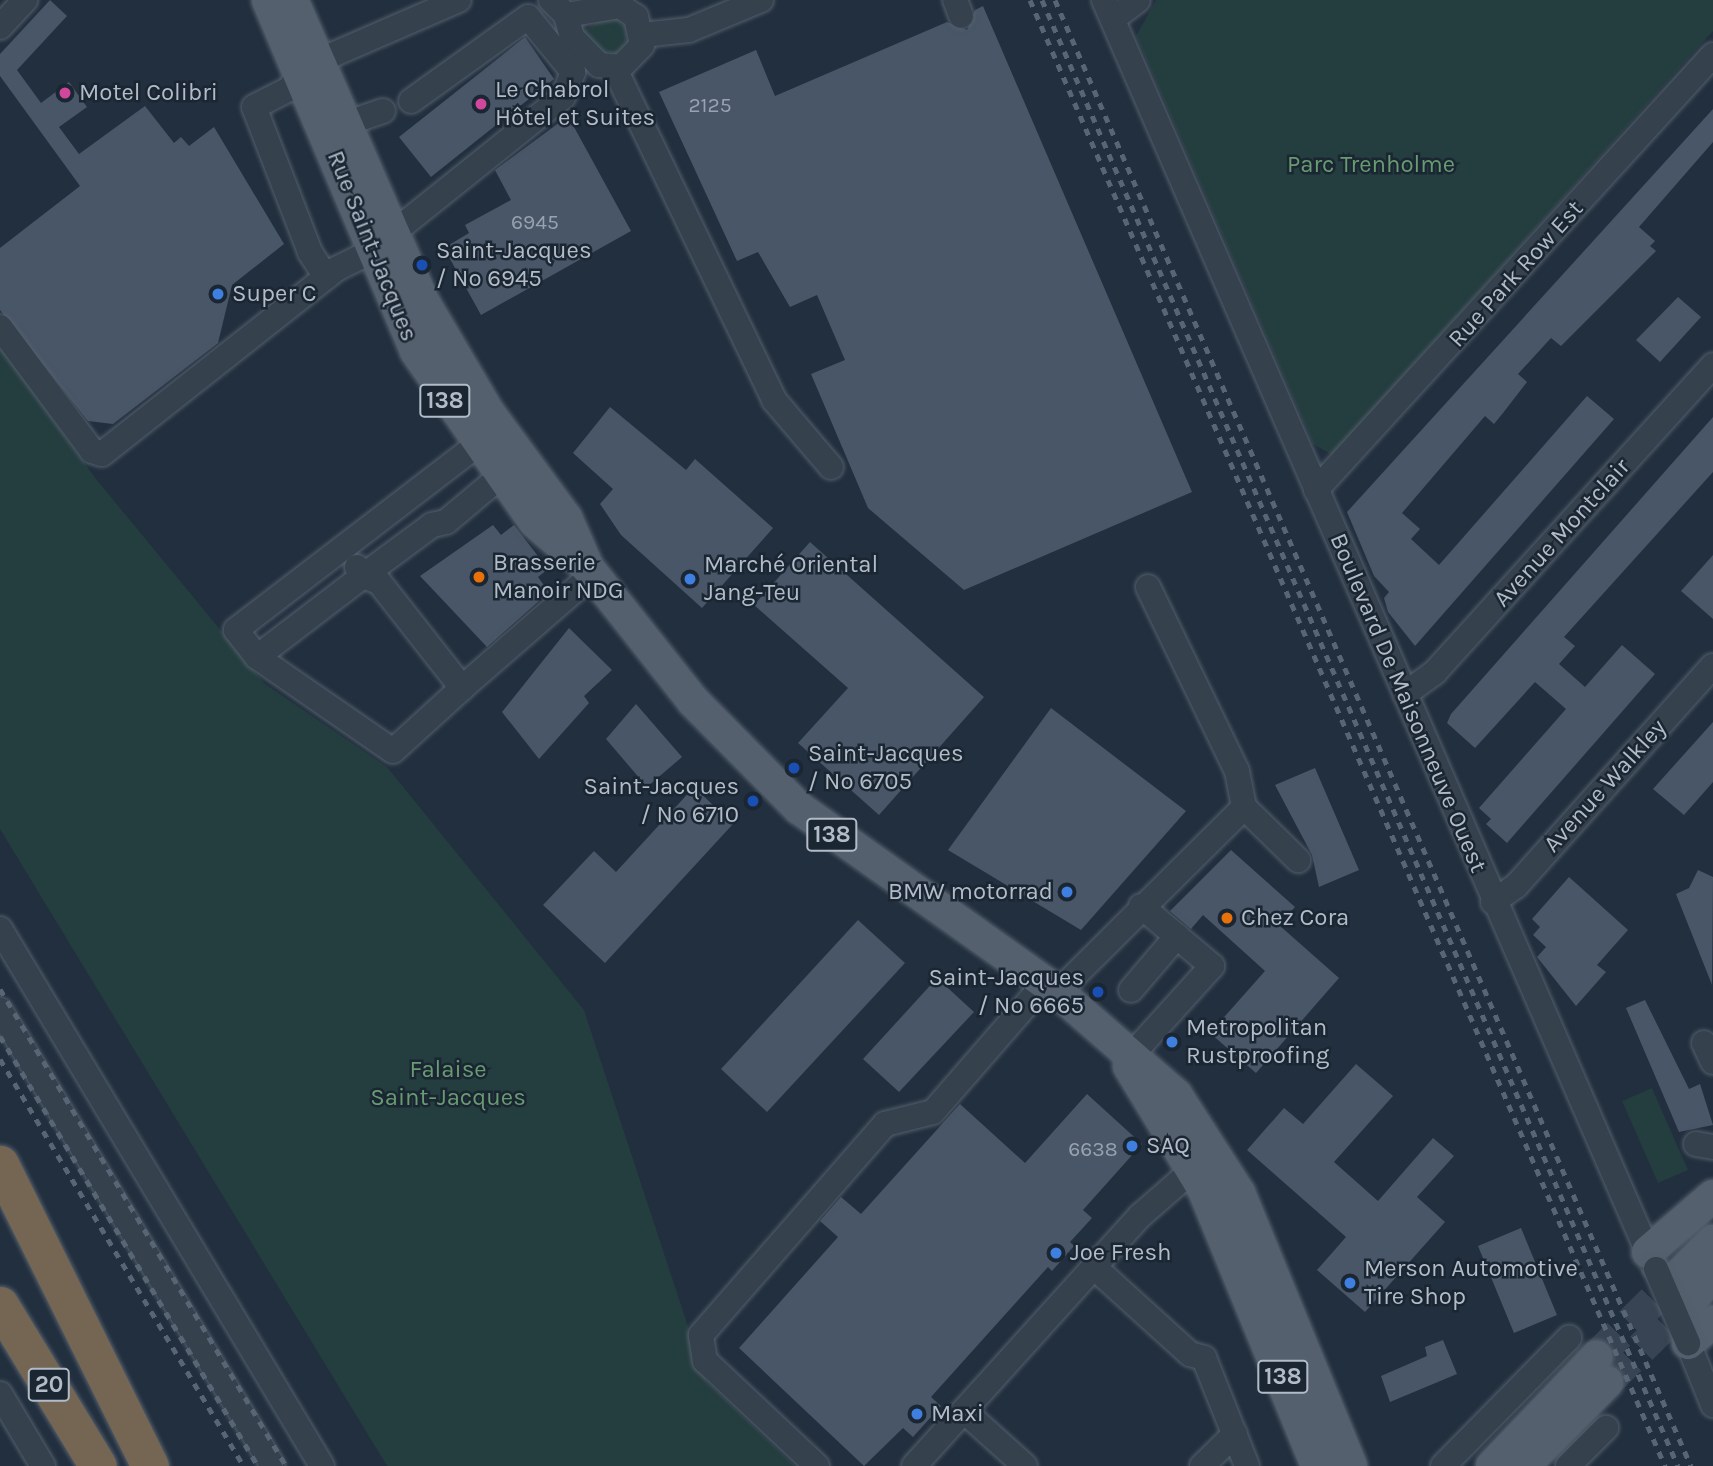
<!DOCTYPE html>
<meta charset="utf-8">
<style>
body{margin:0}
#map{position:relative;width:1713px;height:1466px;overflow:hidden;background:#222f3e;font-family:Karla,sans-serif}
div>[style]{position:absolute}
[style*='--x']{left:calc(var(--x)*1px);top:calc(var(--y)*1px);width:calc(var(--w)*1px);rotate:calc(var(--a)*1deg)}
.green>*{inset:0;background:#243d3f}
.building>*{inset:0;background:#485667}
.major-tunnel>*{height:32px;margin-top:-16px;transform-origin:0;background:repeating-linear-gradient(90deg,#384453 0 32px,transparent 0 48px)}
.roads{filter:drop-shadow(0 0 2px #545f6c) drop-shadow(0 0 2px #545f6c)}
.minor>*{height:24px;margin:-12px;padding:0 12px;transform-origin:12px;border-radius:12px;background:#36414e}
.major>*{height:32px;margin:-16px;padding:0 16px;transform-origin:16px;border-radius:16px;background:#54606e}
.highway>*{height:37px;margin:-18.5px;padding:0 18.5px;transform-origin:18.5px;border-radius:18.5px;background:#746653}
.rail>*{height:5px;margin-top:-2.5px;transform-origin:0;background:repeating-linear-gradient(90deg,#586575 0 7px,transparent 0 14px)}
.bridges{filter:drop-shadow(0 0 2px #545f6c) drop-shadow(0 0 2px #545f6c)}
.minor-bridge>*{height:24px;margin:-12px;padding:0 12px;transform-origin:12px;border-radius:12px;background:#36414e}
.dots>*{width:19px;height:19px;translate:-50% -50%;box-sizing:border-box;border:4px solid #1b2633;border-radius:50%}
span{translate:-50% -50%;white-space:nowrap;text-align:center;line-height:1.15;-webkit-text-stroke:5px #1b2633;paint-order:stroke}
.number-label{font-size:21px;color:#98a2b0}
.number-label span{-webkit-text-stroke-width:0}
.shield-label span{padding:2px 5px;background:#1b2633;border:2px solid;border-radius:5px;-webkit-text-stroke-width:0}
.shield-label{font-size:23px;color:#b2bcc9;font-weight:700}
.poi-label{font-size:24px;color:#b2bcc9}
.left{translate:0 -50%;text-align:left}
.right{translate:-100% -50%;text-align:right}
.park-label{font-size:24px;color:#689b71}
.street-label{font-size:24px;color:#b2bcc9}
</style>
<div id="map">
<div class="green">
<i style="clip-path:polygon(1156px 0,1713px 0,1713px 31px,1332px 455px,1313px 444px,1136px 36px)"></i>
<i style="clip-path:polygon(604px 18px,617px 19px,627px 29px,626px 46px,616px 53px,601px 51px,583px 31px)"></i>
<i style="clip-path:polygon(0 347px,96px 479px,265px 684px,387px 767px,584px 1010px,706px 1381px,795px 1466px,387px 1466px,0 829px)"></i>
<i style="clip-path:polygon(1652px 1088px,1688px 1170px,1658px 1183px,1622px 1101px)"></i>
</div>
<div class="building">
<i style="clip-path:polygon(50px 0,67px 16px,17px 70px,41px 103px,69px 82px,87px 107px,59px 127px,79px 154px,145px 106px,174px 143px,181px 137px,189px 146px,214px 127px,284px 244px,232px 285px,218px 343px,113px 424px,88px 421px,0 310px,0 248px,80px 186px,0 76px,0 54px)"></i>
<i style="clip-path:polygon(983px 6px,1192px 492px,964px 590px,868px 508px,811px 374px,845px 360px,817px 295px,790px 307px,758px 252px,737px 261px,659px 92px,756px 50px,775px 96px,947px 22px,967px 30px,975px 10px)"></i>
<i style="clip-path:polygon(525px 37px,554px 79px,431px 177px,399px 137px)"></i>
<i style="clip-path:polygon(1713px 109px,1713px 142px,1639px 227px,1655px 241px,1650px 246px,1656px 251px,1561px 346px,1551px 338px,1518px 374px,1527px 382px,1503px 413px,1494px 424px,1485px 416px,1402px 513px,1420px 529px,1411px 539px,1439px 565px,1587px 396px,1614px 419px,1415px 646px,1388px 612px,1384px 598px,1389px 592px,1374px 576px,1347px 512px)"></i>
<i style="clip-path:polygon(568px 116px,631px 231px,481px 315px,444px 248px,469px 233px,465px 225px,511px 200px,495px 170px)"></i>
<i style="clip-path:polygon(1678px 297px,1701px 317px,1660px 362px,1636px 340px)"></i>
<i style="clip-path:polygon(610px 407px,686px 470px,695px 459px,773px 528px,702px 608px,621px 535px,600px 504px,613px 489px,573px 453px)"></i>
<i style="clip-path:polygon(1713px 417px,1713px 472px,1564px 637px,1575px 646px,1559px 664px,1585px 687px,1622px 645px,1655px 674px,1507px 843px,1486px 824px,1491px 819px,1479px 808px,1566px 709px,1535px 682px,1475px 748px,1447px 723px,1451px 714px)"></i>
<i style="clip-path:polygon(493px 525px,501px 535px,514px 525px,548px 569px,538px 577px,549px 592px,487px 647px,420px 576px)"></i>
<i style="clip-path:polygon(810px 542px,984px 697px,879px 815px,798px 743px,848px 688px,754px 605px)"></i>
<i style="clip-path:polygon(1713px 555px,1713px 619px,1681px 591px)"></i>
<i style="clip-path:polygon(569px 628px,612px 670px,584px 696px,589px 703px,539px 759px,502px 712px)"></i>
<i style="clip-path:polygon(636px 704px,682px 757px,647px 787px,606px 739px)"></i>
<i style="clip-path:polygon(1051px 708px,1186px 811px,1081px 930px,948px 850px)"></i>
<i style="clip-path:polygon(1713px 722px,1713px 782px,1684px 815px,1653px 789px)"></i>
<i style="clip-path:polygon(1315px 768px,1359px 870px,1319px 887px,1312px 855px,1275px 785px)"></i>
<i style="clip-path:polygon(694px 787px,733px 824px,605px 963px,543px 905px,594px 851px,616px 872px)"></i>
<i style="clip-path:polygon(1231px 850px,1295px 907px,1279px 925px,1339px 978px,1256px 1073px,1210px 1033px,1265px 971px,1203px 915px,1191px 929px,1170px 911px)"></i>
<i style="clip-path:polygon(1698px 870px,1713px 877px,1712px 985px,1676px 894px,1689px 888px)"></i>
<i style="clip-path:polygon(1569px 877px,1628px 930px,1597px 965px,1606px 972px,1576px 1006px,1537px 957px,1546px 947px,1533px 935px,1540px 927px,1532px 919px)"></i>
<i style="clip-path:polygon(858px 920px,905px 963px,767px 1112px,721px 1069px)"></i>
<i style="clip-path:polygon(937px 978px,974px 1012px,899px 1092px,863px 1059px)"></i>
<i style="clip-path:polygon(1645px 1000px,1689px 1089px,1700px 1084px,1713px 1125px,1679px 1132px,1626px 1008px)"></i>
<i style="clip-path:polygon(1356px 1064px,1393px 1096px,1334px 1162px,1378px 1201px,1433px 1138px,1454px 1156px,1417px 1197px,1445px 1222px,1365px 1312px,1317px 1270px,1346px 1237px,1247px 1150px,1284px 1108px,1303px 1124px)"></i>
<i style="clip-path:polygon(1087px 1094px,1142px 1144px,1083px 1210px,1092px 1218px,1070px 1242px,1074px 1246px,1052px 1271px,1048px 1267px,931px 1397px,941px 1406px,913px 1437px,903px 1428px,864px 1466px,739px 1348px,838px 1237px,820px 1221px,841px 1197px,861px 1214px,960px 1104px,1025px 1163px)"></i>
<i style="clip-path:polygon(1521px 1228px,1557px 1315px,1514px 1333px,1478px 1246px)"></i>
<i style="clip-path:polygon(1443px 1340px,1457px 1374px,1390px 1402px,1381px 1376px,1427px 1356px,1425px 1347px)"></i>
</div>
<div class="major-tunnel">
<i style="--x:1596;--y:1357;--w:111;--a:-44.6"></i>
<i style="--x:1607;--y:1382;--w:111;--a:-44.6"></i>
</div>
<div class="roads">
<div class="minor">
<i style="--x:551;--y:0;--w:21;--a:45"></i>
<i style="--x:566;--y:15;--w:23;--a:75"></i>
<i style="--x:572;--y:37;--w:39;--a:46"></i>
<i style="--x:599;--y:65;--w:22;--a:5"></i>
<i style="--x:621;--y:67;--w:30;--a:-46"></i>
<i style="--x:642;--y:45;--w:29;--a:-102"></i>
<i style="--x:636;--y:17;--w:19;--a:-145"></i>
<i style="--x:620;--y:6;--w:55;--a:170.5"></i>
<i style="--x:955;--y:0;--w:17;--a:69"></i>
<i style="--x:1104;--y:0;--w:1380;--a:66.52"></i>
<i style="--x:1113;--y:19;--w:31;--a:-37"></i>
<i style="--x:0;--y:27;--w:37;--a:-47"></i>
<i style="--x:643;--y:35;--w:46;--a:-6.2"></i>
<i style="--x:689;--y:30;--w:78;--a:-22.6"></i>
<i style="--x:614;--y:67;--w:369;--a:64.3"></i>
<i style="--x:774;--y:400;--w:88;--a:49.6"></i>
<i style="--x:348;--y:123;--w:37;--a:-19"></i>
<i style="--x:393;--y:233;--w:218;--a:-38.7"></i>
<i style="--x:563;--y:97;--w:27;--a:-68"></i>
<i style="--x:573;--y:72;--w:71;--a:-129.3"></i>
<i style="--x:528;--y:17;--w:144;--a:144.3"></i>
<i style="--x:326;--y:277;--w:30;--a:-123"></i>
<i style="--x:310;--y:252;--w:155;--a:-111.1"></i>
<i style="--x:254;--y:107;--w:42;--a:-27.2"></i>
<i style="--x:291;--y:88;--w:21;--a:-65"></i>
<i style="--x:300;--y:69;--w:173;--a:-23.5"></i>
<i style="--x:0;--y:327;--w:154;--a:53.4"></i>
<i style="--x:92;--y:451;--w:10;--a:17"></i>
<i style="--x:102;--y:454;--w:298;--a:-38.3"></i>
<i style="--x:336;--y:269;--w:59;--a:-26.1"></i>
<i style="--x:477;--y:445;--w:304;--a:142.5"></i>
<i style="--x:236;--y:630;--w:34;--a:52"></i>
<i style="--x:257;--y:657;--w:133;--a:-37.4"></i>
<i style="--x:363;--y:576;--w:17;--a:21"></i>
<i style="--x:379;--y:582;--w:135;--a:51.9"></i>
<i style="--x:462;--y:688;--w:174;--a:-41"></i>
<i style="--x:1316;--y:490;--w:589;--a:-47.62"></i>
<i style="--x:357;--y:567;--w:11;--a:56"></i>
<i style="--x:363;--y:576;--w:86;--a:-36.5"></i>
<i style="--x:432;--y:525;--w:14;--a:-12"></i>
<i style="--x:446;--y:522;--w:90;--a:-40"></i>
<i style="--x:1148;--y:587;--w:204;--a:64.2"></i>
<i style="--x:1237;--y:771;--w:37;--a:79"></i>
<i style="--x:257;--y:657;--w:165;--a:34.7"></i>
<i style="--x:393;--y:751;--w:93;--a:-42.4"></i>
<i style="--x:1405;--y:694;--w:37;--a:-36"></i>
<i style="--x:1435;--y:672;--w:414;--a:-47.8"></i>
<i style="--x:1493;--y:902;--w:28;--a:-35"></i>
<i style="--x:1516;--y:886;--w:295;--a:-48.2"></i>
<i style="--x:0;--y:929;--w:626;--a:59.05"></i>
<i style="--x:1131;--y:990;--w:71;--a:-49.6"></i>
<i style="--x:1058;--y:992;--w:262;--a:-44.8"></i>
<i style="--x:1244;--y:807;--w:76;--a:44.5"></i>
<i style="--x:0;--y:1010;--w:531;--a:59.09"></i>
<i style="--x:1704;--y:1043;--w:21;--a:65"></i>
<i style="--x:1129;--y:1058;--w:124;--a:-47.9"></i>
<i style="--x:1212;--y:966;--w:93;--a:-139.8"></i>
<i style="--x:1696;--y:1144;--w:17;--a:10"></i>
<i style="--x:1094;--y:1267;--w:130;--a:42.2"></i>
<i style="--x:1190;--y:1354;--w:15;--a:16"></i>
<i style="--x:1204;--y:1358;--w:116;--a:68.3"></i>
<i style="--x:1688;--y:1343;--w:67;--a:68"></i>
<i style="--x:0;--y:1394;--w:84;--a:59.2"></i>
<i style="--x:964;--y:1411;--w:82;--a:42"></i>
<i style="--x:817;--y:1466;--w:154;--a:-136.8"></i>
<i style="--x:705;--y:1361;--w:26;--a:-99"></i>
<i style="--x:701;--y:1335;--w:280;--a:-48.9"></i>
<i style="--x:885;--y:1124;--w:49;--a:-14"></i>
<i style="--x:933;--y:1112;--w:172;--a:-49"></i>
<i style="--x:914;--y:1466;--w:338;--a:-47.9"></i>
<i style="--x:1141;--y:1215;--w:86;--a:-41.2"></i>
<i style="--x:1202;--y:1466;--w:46;--a:-44.1"></i>
<i style="--x:1443;--y:1466;--w:180;--a:-45.5"></i>
<i style="--x:1568;--y:1466;--w:54;--a:-45"></i>
</div>
<div class="major">
<i style="--x:268;--y:0;--w:381;--a:67.1"></i>
<i style="--x:416;--y:351;--w:208;--a:55.2"></i>
<i style="--x:535;--y:522;--w:66;--a:40.7"></i>
<i style="--x:292;--y:0;--w:331;--a:66.5"></i>
<i style="--x:424;--y:303;--w:126;--a:59.6"></i>
<i style="--x:488;--y:412;--w:132;--a:53.7"></i>
<i style="--x:566;--y:518;--w:55;--a:66.3"></i>
<i style="--x:588;--y:568;--w:169;--a:51.7"></i>
<i style="--x:693;--y:701;--w:151;--a:45.3"></i>
<i style="--x:799;--y:808;--w:318;--a:35.4"></i>
<i style="--x:1058;--y:992;--w:157;--a:41.1"></i>
<i style="--x:1176;--y:1095;--w:117;--a:57.3"></i>
<i style="--x:1239;--y:1193;--w:295;--a:67.7"></i>
<i style="--x:1129;--y:1066;--w:145;--a:58.8"></i>
<i style="--x:1204;--y:1190;--w:298;--a:67.7"></i>
<i style="--x:1648;--y:1252;--w:86;--a:-40.7"></i>
<i style="--x:1675;--y:1279;--w:54;--a:-45"></i>
<i style="--x:1686;--y:1304;--w:38;--a:-45"></i>
<i style="--x:1688;--y:1343;--w:33;--a:-40"></i>
<i style="--x:1492;--y:1466;--w:151;--a:-46.3"></i>
<i style="--x:1524;--y:1466;--w:118;--a:-45.3"></i>
</div>
<div class="highway">
<i style="--x:0;--y:1164;--w:337;--a:63.6"></i>
<i style="--x:0;--y:1305;--w:188;--a:58.7"></i>
</div>
</div>
<div class="rail">
<i style="--x:1030;--y:0;--w:1598;--a:66.58"></i>
<i style="--x:1042;--y:0;--w:1598;--a:66.55"></i>
<i style="--x:1055;--y:0;--w:1598;--a:66.55"></i>
<i style="--x:0;--y:989;--w:556;--a:59.05"></i>
<i style="--x:0;--y:1036;--w:501;--a:59.04"></i>
<i style="--x:0;--y:1059;--w:475;--a:59.1"></i>
</div>
<div class="bridges">
<div class="minor-bridge">
<i style="--x:1656;--y:1269;--w:81;--a:66.6"></i>
</div>
</div>
<div class="dots">
<i style="left:65px;top:93px;background:#d1479c"></i>
<i style="left:481px;top:104px;background:#d1479c"></i>
<i style="left:422px;top:265px;background:#1a4fb4"></i>
<i style="left:218px;top:294px;background:#3f7fe0"></i>
<i style="left:479px;top:577px;background:#e8710a"></i>
<i style="left:690px;top:579px;background:#3f7fe0"></i>
<i style="left:794px;top:768px;background:#1a4fb4"></i>
<i style="left:753px;top:801px;background:#1a4fb4"></i>
<i style="left:1067px;top:892px;background:#3f7fe0"></i>
<i style="left:1227px;top:918px;background:#e8710a"></i>
<i style="left:1098px;top:992px;background:#1a4fb4"></i>
<i style="left:1172px;top:1042px;background:#3f7fe0"></i>
<i style="left:1132px;top:1146px;background:#3f7fe0"></i>
<i style="left:1056px;top:1253px;background:#3f7fe0"></i>
<i style="left:1350px;top:1283px;background:#3f7fe0"></i>
<i style="left:917px;top:1414px;background:#3f7fe0"></i>
</div>
<div class="number-label">
<span style="left:710px;top:105px">2125</span>
<span style="left:535px;top:222px">6945</span>
<span style="left:1093px;top:1149px">6638</span>
</div>
<div class="shield-label">
<span style="left:445px;top:401px">138</span>
<span style="left:832px;top:835px">138</span>
<span style="left:1283px;top:1377px">138</span>
<span style="left:49px;top:1385px">20</span>
</div>
<div class="poi-label">
<span class="left" style="left:495px;top:104px">Le Chabrol<br>Hôtel et Suites</span>
<span class="left" style="left:79px;top:93px">Motel Colibri</span>
<span class="left" style="left:436px;top:265px">Saint-Jacques<br>/ No 6945</span>
<span class="left" style="left:232px;top:294px">Super C</span>
<span class="left" style="left:493px;top:577px">Brasserie<br>Manoir NDG</span>
<span class="left" style="left:704px;top:579px">Marché Oriental<br>Jang-Teu</span>
<span class="left" style="left:808px;top:768px">Saint-Jacques<br>/ No 6705</span>
<span class="right" style="left:739px;top:801px">Saint-Jacques<br>/ No 6710</span>
<span class="right" style="left:1053px;top:892px">BMW motorrad</span>
<span class="left" style="left:1241px;top:918px">Chez Cora</span>
<span class="right" style="left:1084px;top:992px">Saint-Jacques<br>/ No 6665</span>
<span class="left" style="left:1186px;top:1042px">Metropolitan<br>Rustproofing</span>
<span class="left" style="left:1146px;top:1146px">SAQ</span>
<span class="left" style="left:1070px;top:1253px">Joe Fresh</span>
<span class="left" style="left:1364px;top:1283px">Merson Automotive<br>Tire Shop</span>
<span class="left" style="left:931px;top:1414px">Maxi</span>
</div>
<div class="park-label">
<span style="left:1371px;top:165px">Parc Trenholme</span>
<span style="left:448px;top:1084px">Falaise<br>Saint-Jacques</span>
</div>
<div class="street-label">
<span style="left:372px;top:246px;rotate:68deg">Rue Saint-Jacques</span>
<span style="left:1516px;top:274px;rotate:-48deg">Rue Park Row Est</span>
<span style="left:1562px;top:533px;rotate:-48deg">Avenue Montclair</span>
<span style="left:1408px;top:703px;rotate:67deg">Boulevard De Maisonneuve Ouest</span>
<span style="left:1605px;top:786px;rotate:-48deg">Avenue Walkley</span>
</div>
</div>
